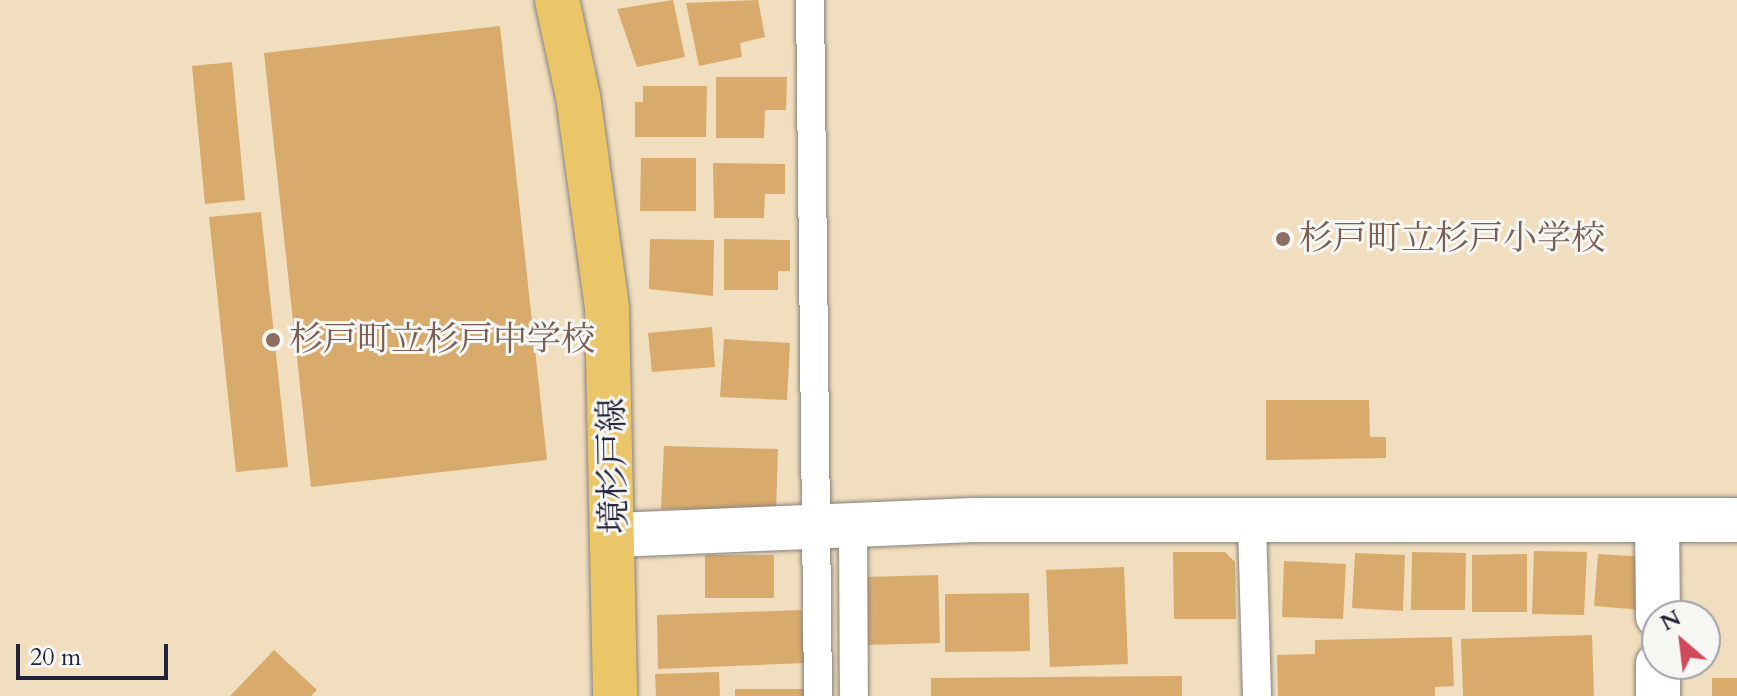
<!DOCTYPE html>
<meta charset="utf-8">
<style>
body{margin:0}
#map{position:relative;width:1737px;height:696px;overflow:hidden;background:#f0debe;font-family:Cardo,"Noto Serif JP",serif}
div>[style]{position:absolute}
[style*='--x']{left:calc(var(--x)*1px);top:calc(var(--y)*1px);width:calc(var(--w)*1px);rotate:calc(var(--a)*1deg)}
.building>*{inset:0;background:#d8ab6d}
.roads{filter:drop-shadow(0 0 2px #89807c) drop-shadow(0 0 2px #89807c)}
.lane>*{height:28px;margin:-14px;padding:0 14px;transform-origin:14px;border-radius:14px;background:#fff}
.street>*{height:44px;margin:-22px;padding:0 22px;transform-origin:22px;border-radius:22px;background:#fff}
.primary>*{height:44px;margin:-22px;padding:0 22px;transform-origin:22px;border-radius:22px;background:#ebc669}
.dots>*{width:22px;height:22px;translate:-50% -50%;box-sizing:border-box;border:4px solid #f6f6f2;border-radius:50%}
span{translate:-50% -50%;white-space:nowrap;text-align:center;line-height:1.15;-webkit-text-stroke:6px #f6f6f2;paint-order:stroke}
.education-label{font-size:34px;color:#785e54}
.left{translate:0 -50%;text-align:left}
.street-label{font-size:34px;color:#22223b}
.north{position:absolute;left:1641px;top:600px;width:80px;height:80px;box-sizing:border-box;background:#f6f6f2;border:2px solid #a1a1a9;border-radius:50%;rotate:332deg;font-size:22px;font-weight:700;line-height:32px;text-align:center;color:#22223b}
.north::after{content:'';display:block;margin:auto;width:28px;height:36px;background:#d1495b;clip-path:polygon(50% 0,100% 100%,50% 72%,0 100%)}
.scale{position:absolute;left:16px;top:644px;width:152px;height:36px;box-sizing:border-box;border:4px solid #22223b;border-top:0;padding-left:10px;font-size:24px;line-height:28px;white-space:nowrap;color:#22223b;-webkit-text-stroke:6px #f6f6f2;paint-order:stroke}
</style>
<div id="map">
<div class="building">
<i style="clip-path:polygon(673px 0,685px 57px,637px 67px,617px 9px)"></i>
<i style="clip-path:polygon(758px 0,765px 37px,740px 43px,742px 57px,699px 66px,686px 3px)"></i>
<i style="clip-path:polygon(500px 26px,547px 460px,311px 487px,264px 53px)"></i>
<i style="clip-path:polygon(232px 62px,245px 200px,205px 204px,192px 66px)"></i>
<i style="clip-path:polygon(716px 77px,787px 77px,786px 110px,765px 110px,764px 138px,716px 138px)"></i>
<i style="clip-path:polygon(643px 86px,707px 86px,706px 137px,635px 137px,635px 102px,643px 102px)"></i>
<i style="clip-path:polygon(641px 158px,696px 158px,696px 211px,640px 211px)"></i>
<i style="clip-path:polygon(713px 163px,785px 164px,785px 194px,765px 194px,764px 218px,714px 218px)"></i>
<i style="clip-path:polygon(261px 212px,288px 467px,236px 472px,209px 217px)"></i>
<i style="clip-path:polygon(650px 239px,714px 240px,713px 296px,649px 289px)"></i>
<i style="clip-path:polygon(724px 239px,790px 240px,790px 271px,778px 271px,778px 290px,724px 290px)"></i>
<i style="clip-path:polygon(712px 327px,715px 367px,652px 372px,648px 333px)"></i>
<i style="clip-path:polygon(724px 339px,790px 343px,787px 400px,720px 397px)"></i>
<i style="clip-path:polygon(1266px 400px,1369px 400px,1370px 437px,1386px 437px,1386px 458px,1266px 460px)"></i>
<i style="clip-path:polygon(664px 446px,778px 449px,776px 512px,661px 509px)"></i>
<i style="clip-path:polygon(1534px 551px,1587px 552px,1584px 615px,1532px 614px)"></i>
<i style="clip-path:polygon(1173px 552px,1225px 552px,1235px 562px,1236px 619px,1174px 619px)"></i>
<i style="clip-path:polygon(1412px 552px,1466px 553px,1465px 610px,1411px 610px)"></i>
<i style="clip-path:polygon(1355px 553px,1405px 555px,1403px 611px,1352px 608px)"></i>
<i style="clip-path:polygon(1527px 554px,1527px 612px,1472px 612px,1472px 555px)"></i>
<i style="clip-path:polygon(1598px 554px,1648px 557px,1643px 610px,1594px 606px)"></i>
<i style="clip-path:polygon(705px 555px,774px 555px,774px 598px,705px 598px)"></i>
<i style="clip-path:polygon(1284px 561px,1346px 564px,1343px 619px,1282px 617px)"></i>
<i style="clip-path:polygon(1124px 567px,1128px 664px,1050px 667px,1046px 570px)"></i>
<i style="clip-path:polygon(938px 575px,940px 643px,868px 645px,866px 577px)"></i>
<i style="clip-path:polygon(1029px 593px,1030px 651px,945px 652px,945px 594px)"></i>
<i style="clip-path:polygon(802px 610px,804px 663px,658px 669px,657px 615px)"></i>
<i style="clip-path:polygon(1592px 635px,1594px 696px,1463px 696px,1461px 639px)"></i>
<i style="clip-path:polygon(1452px 637px,1454px 686px,1435px 687px,1435px 696px,1278px 696px,1277px 655px,1315px 654px,1315px 640px)"></i>
<i style="clip-path:polygon(274px 650px,317px 690px,311px 696px,230px 696px)"></i>
<i style="clip-path:polygon(719px 672px,720px 696px,656px 696px,655px 674px)"></i>
<i style="clip-path:polygon(1182px 676px,1182px 696px,931px 696px,931px 678px)"></i>
<i style="clip-path:polygon(1712px 678px,1737px 678px,1737px 696px,1712px 696px)"></i>
<i style="clip-path:polygon(735px 689px,806px 689px,806px 696px,735px 696px)"></i>
</div>
<div class="roads">
<div class="lane">
<i style="--x:810;--y:0;--w:696;--a:89.34"></i>
<i style="--x:853;--y:525;--w:171;--a:89.7"></i>
<i style="--x:1252;--y:525;--w:171;--a:88.3"></i>
</div>
<div class="street">
<i style="--x:1657;--y:521;--w:95;--a:89.4"></i>
<i style="--x:614;--y:535;--w:362;--a:-2.4"></i>
<i style="--x:976;--y:520;--w:761;--a:0"></i>
<i style="--x:1658;--y:664;--w:32;--a:90"></i>
</div>
<div class="primary">
<i style="--x:557;--y:0;--w:98;--a:77.7"></i>
<i style="--x:578;--y:96;--w:215;--a:82.2"></i>
<i style="--x:607;--y:309;--w:387;--a:88.8"></i>
</div>
</div>
<div class="dots">
<i style="left:1283px;top:239px;background:#8d6e63"></i>
<i style="left:273px;top:340px;background:#8d6e63"></i>
</div>
<div class="education-label">
<span class="left" style="left:1299px;top:239px">杉戸町立杉戸小学校</span>
<span class="left" style="left:289px;top:340px">杉戸町立杉戸中学校</span>
</div>
<div class="street-label">
<span style="left:613px;top:466px;rotate:-91deg">境杉戸線</span>
</div>
<div class="north">N</div>
<div class="scale">20 m</div>
</div>
